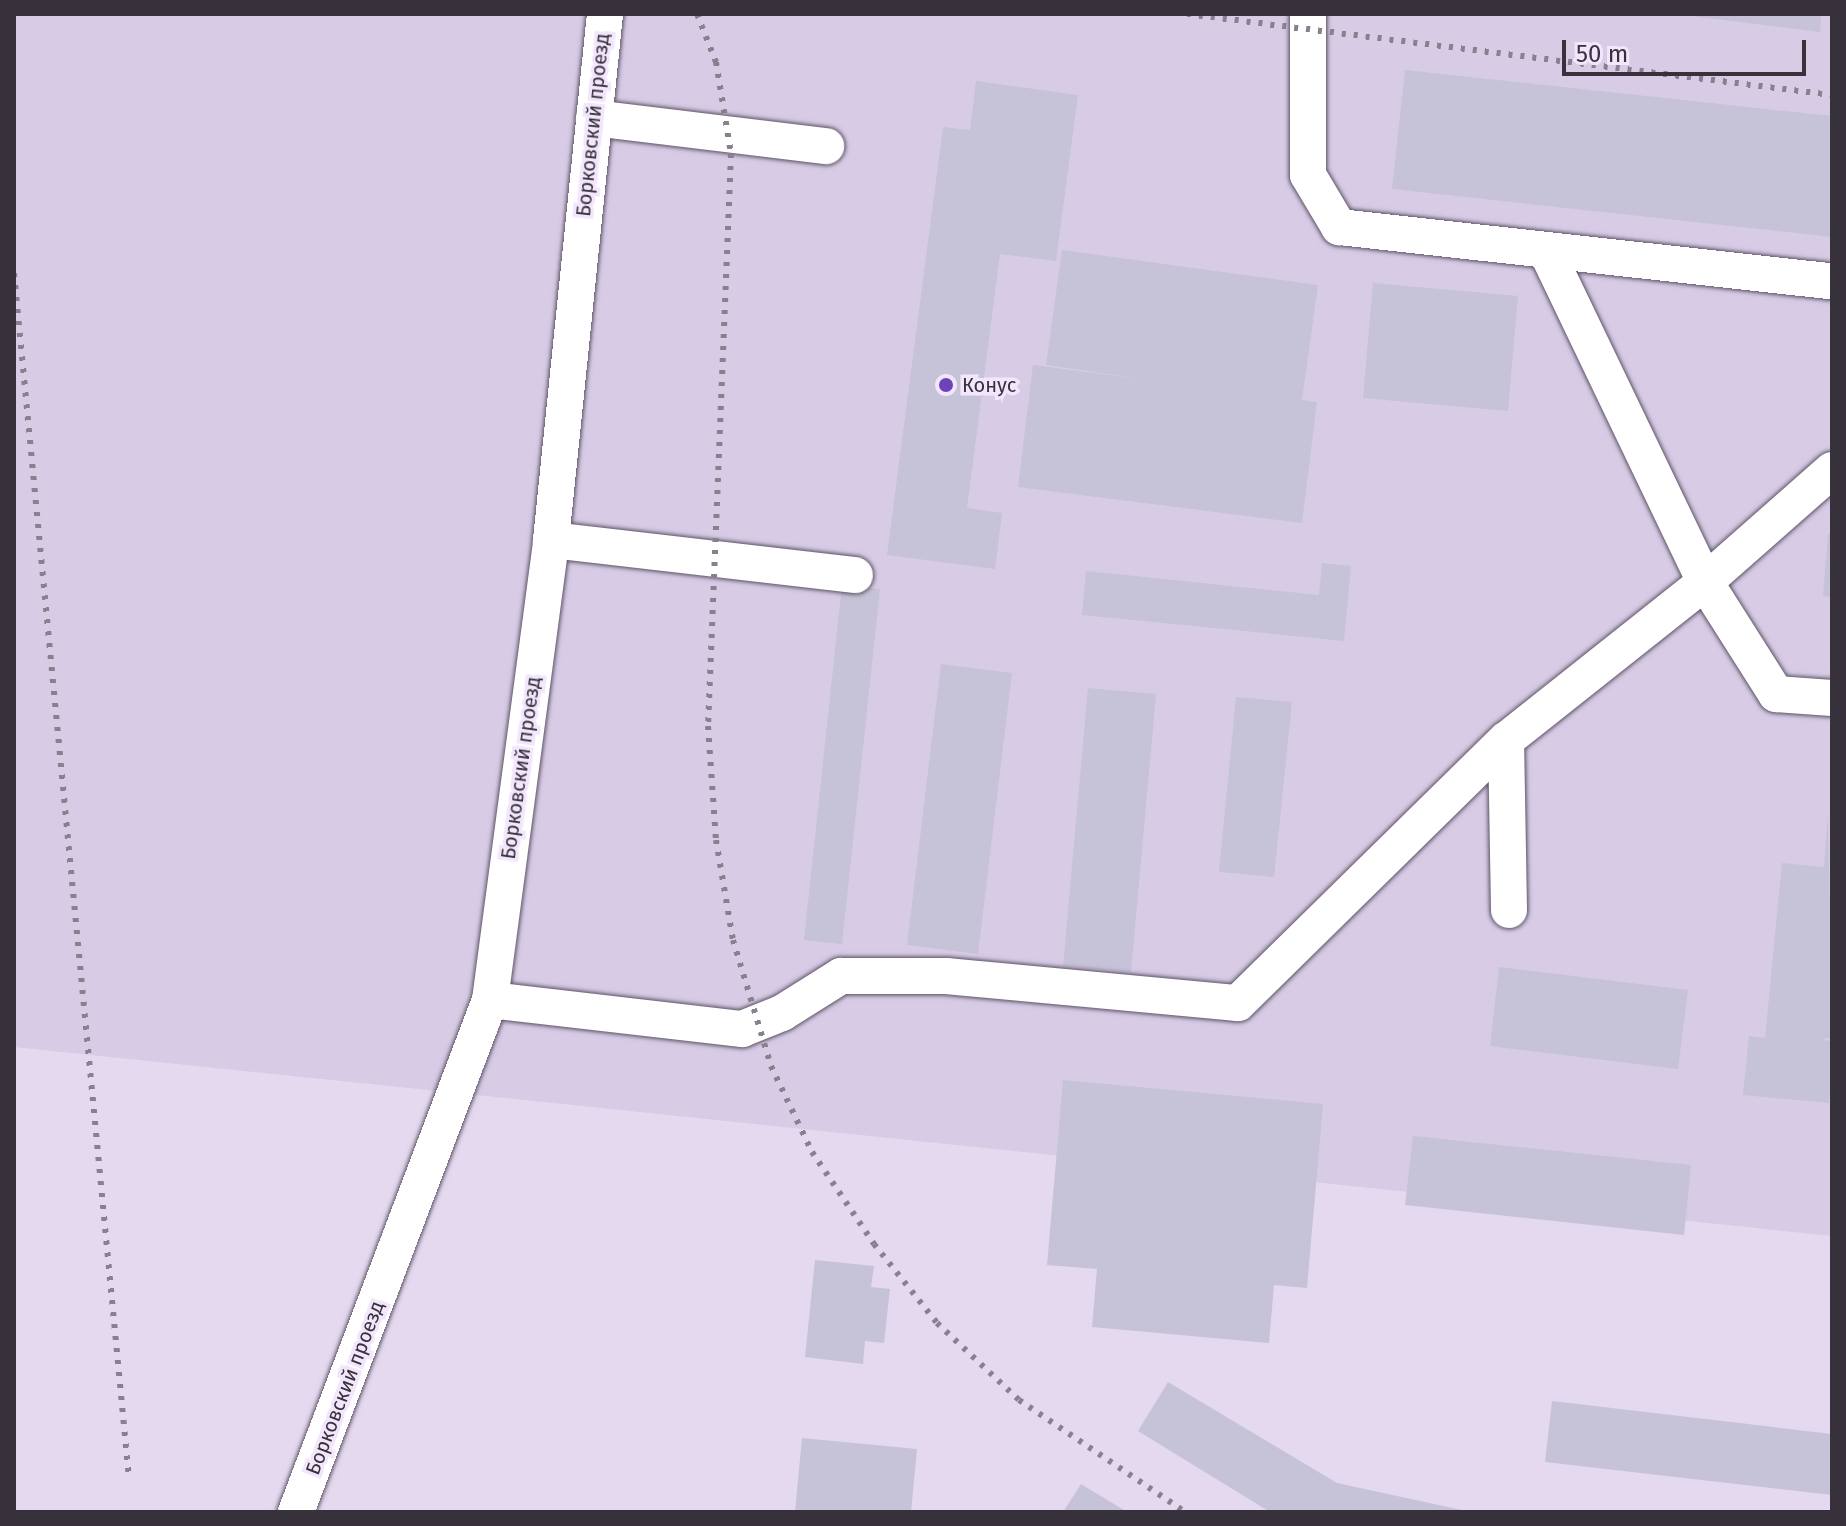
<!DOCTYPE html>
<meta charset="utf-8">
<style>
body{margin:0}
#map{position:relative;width:1846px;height:1526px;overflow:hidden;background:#e5d9ef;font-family:"Fira Sans",sans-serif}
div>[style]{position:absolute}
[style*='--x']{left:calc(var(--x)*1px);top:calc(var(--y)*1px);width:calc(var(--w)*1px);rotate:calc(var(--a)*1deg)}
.built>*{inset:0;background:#d8cbe6}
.building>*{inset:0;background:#c6c2d8}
.roads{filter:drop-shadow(0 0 2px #5d5466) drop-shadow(0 0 2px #5d5466)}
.minor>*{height:36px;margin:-18px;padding:0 18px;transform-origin:18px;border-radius:18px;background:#fff}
.rail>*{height:6px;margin-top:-3px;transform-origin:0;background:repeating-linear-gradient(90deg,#88808f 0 4px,transparent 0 12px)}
.dots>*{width:22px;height:22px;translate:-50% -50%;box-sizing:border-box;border:4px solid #f2e6fc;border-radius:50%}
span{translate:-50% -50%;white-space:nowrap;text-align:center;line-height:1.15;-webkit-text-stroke:7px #f2e6fc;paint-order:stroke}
.street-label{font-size:20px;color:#36313a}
.poi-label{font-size:20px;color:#36313a}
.left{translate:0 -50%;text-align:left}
.frame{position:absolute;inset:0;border:16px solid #36313a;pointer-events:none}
.scale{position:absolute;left:1562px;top:40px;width:244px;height:36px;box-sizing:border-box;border:4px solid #36313a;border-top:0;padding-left:10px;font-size:24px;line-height:28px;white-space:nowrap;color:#36313a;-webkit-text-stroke:6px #f2e6fc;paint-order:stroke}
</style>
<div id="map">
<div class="built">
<i style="clip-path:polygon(14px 14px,1832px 14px,1832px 1236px,14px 1047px)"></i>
</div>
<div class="building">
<i style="clip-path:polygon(1675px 14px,1821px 14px,1820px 32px)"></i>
<i style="clip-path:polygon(1405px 70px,1832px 116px,1832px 237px,1392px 189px)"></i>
<i style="clip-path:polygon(976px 81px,1078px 95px,1056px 261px,1000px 254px,967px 508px,1002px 513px,995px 569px,887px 555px,943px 127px,970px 130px)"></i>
<i style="clip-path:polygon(1062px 250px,1318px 285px,1302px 400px,1317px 402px,1302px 523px,1018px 487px,1033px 365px,1148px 380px,1046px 365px)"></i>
<i style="clip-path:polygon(1373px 283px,1518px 296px,1508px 411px,1363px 398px)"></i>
<i style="clip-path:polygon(1828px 534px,1832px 534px,1832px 597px,1823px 596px)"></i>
<i style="clip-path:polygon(1322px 563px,1351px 566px,1344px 641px,1082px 615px,1086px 571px,1319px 595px)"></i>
<i style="clip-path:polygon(842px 585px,880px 589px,842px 944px,804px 940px)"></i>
<i style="clip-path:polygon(941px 664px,1012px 673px,978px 954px,907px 945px)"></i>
<i style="clip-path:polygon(1088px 688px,1156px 694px,1131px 972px,1063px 966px)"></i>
<i style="clip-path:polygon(1236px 697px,1292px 702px,1274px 877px,1219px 872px)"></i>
<i style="clip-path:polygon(1828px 815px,1832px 1037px,1821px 1040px,1832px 1041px,1829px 1103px,1743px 1095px,1749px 1036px,1765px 1038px,1782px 863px,1824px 867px)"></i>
<i style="clip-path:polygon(1499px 967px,1688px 990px,1678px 1069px,1490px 1046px)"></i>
<i style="clip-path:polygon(1063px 1080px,1323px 1104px,1307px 1288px,1274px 1285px,1269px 1343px,1092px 1327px,1097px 1269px,1047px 1265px)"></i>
<i style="clip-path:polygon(1413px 1136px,1691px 1165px,1684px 1235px,1405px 1205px)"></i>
<i style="clip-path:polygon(815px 1260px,874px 1266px,871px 1287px,890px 1289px,884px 1343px,865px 1341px,863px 1364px,805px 1357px)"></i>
<i style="clip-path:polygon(1168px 1382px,1337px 1483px,1471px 1512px,1270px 1512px,1138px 1431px)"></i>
<i style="clip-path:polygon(1552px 1401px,1832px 1434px,1832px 1495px,1545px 1462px)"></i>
<i style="clip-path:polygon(802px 1438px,917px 1449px,911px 1512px,795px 1512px)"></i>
<i style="clip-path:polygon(1081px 1484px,1127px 1512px,1063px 1512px)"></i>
</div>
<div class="roads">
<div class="minor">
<i style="--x:1308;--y:14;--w:161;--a:90"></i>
<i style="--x:1308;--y:175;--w:61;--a:59.2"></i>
<i style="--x:1339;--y:227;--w:496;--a:6.3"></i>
<i style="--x:594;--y:118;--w:234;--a:6.9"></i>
<i style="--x:1832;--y:470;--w:169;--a:138.6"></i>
<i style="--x:1705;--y:582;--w:133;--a:57.6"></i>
<i style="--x:1776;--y:694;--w:56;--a:4.1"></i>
<i style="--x:551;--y:540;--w:306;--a:6.6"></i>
<i style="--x:1509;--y:910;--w:170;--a:-91"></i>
<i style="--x:1506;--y:740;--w:254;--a:-38.4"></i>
<i style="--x:1705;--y:582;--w:368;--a:-115.6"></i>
<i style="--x:490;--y:1000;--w:254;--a:6.6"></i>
<i style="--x:742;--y:1029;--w:43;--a:-21.8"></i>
<i style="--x:782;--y:1013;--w:70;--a:-32.1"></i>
<i style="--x:841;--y:976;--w:105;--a:0"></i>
<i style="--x:946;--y:976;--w:293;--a:5.3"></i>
<i style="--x:1238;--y:1003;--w:375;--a:-44.5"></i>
<i style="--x:296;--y:1512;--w:548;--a:-69.25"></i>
<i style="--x:490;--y:1000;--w:464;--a:-82.4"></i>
<i style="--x:551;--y:540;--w:529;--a:-84.14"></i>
</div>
</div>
<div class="rail">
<i style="--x:697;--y:14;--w:52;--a:68.4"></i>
<i style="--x:716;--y:62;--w:93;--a:80.7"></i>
<i style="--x:731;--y:154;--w:572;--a:92.3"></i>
<i style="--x:708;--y:726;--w:114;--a:86"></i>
<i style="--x:716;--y:840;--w:101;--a:80.4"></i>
<i style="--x:733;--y:940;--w:132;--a:73.2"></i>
<i style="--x:771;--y:1066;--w:95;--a:64.5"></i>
<i style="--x:812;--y:1152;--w:111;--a:56"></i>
<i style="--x:874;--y:1244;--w:101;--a:51.4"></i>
<i style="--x:937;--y:1323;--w:112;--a:43.2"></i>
<i style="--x:1019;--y:1400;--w:200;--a:34"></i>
<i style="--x:1187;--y:14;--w:650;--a:7.16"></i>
<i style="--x:14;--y:273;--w:1211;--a:84.55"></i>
</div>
<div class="dots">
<i style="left:946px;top:385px;background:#6f42ba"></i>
</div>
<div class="street-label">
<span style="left:593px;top:125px;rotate:-84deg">Борковский проезд</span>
<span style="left:521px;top:768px;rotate:-82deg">Борковский проезд</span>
<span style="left:345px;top:1388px;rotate:-69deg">Борковский проезд</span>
</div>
<div class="poi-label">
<span class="left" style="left:962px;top:385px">Конус</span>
</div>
<div class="frame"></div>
<div class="scale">50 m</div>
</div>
